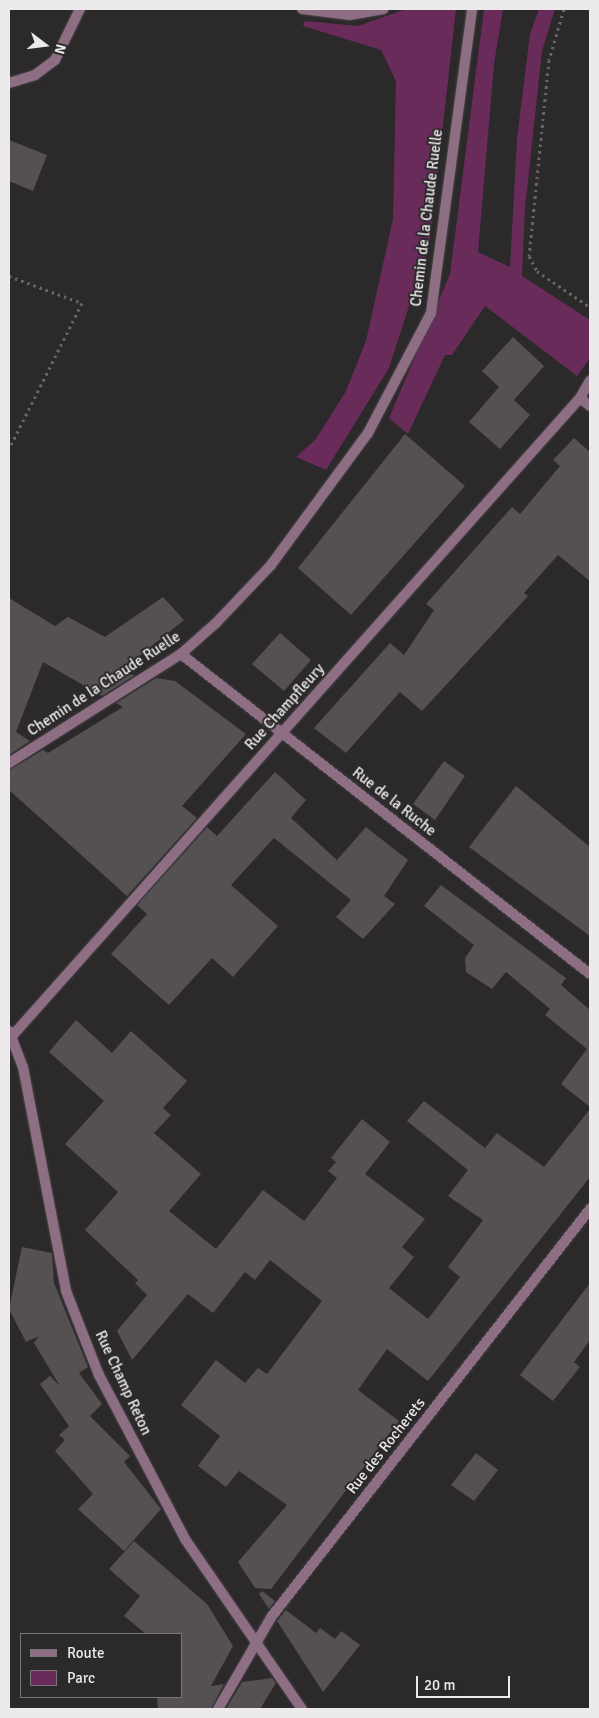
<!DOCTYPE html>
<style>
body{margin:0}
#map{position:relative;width:599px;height:1718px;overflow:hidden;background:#2c292b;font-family:Signika,sans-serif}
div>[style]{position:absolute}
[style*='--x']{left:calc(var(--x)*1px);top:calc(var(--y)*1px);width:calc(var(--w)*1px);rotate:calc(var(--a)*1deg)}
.green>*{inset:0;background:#692b5a}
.building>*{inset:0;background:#555153}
.path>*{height:3px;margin-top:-1.5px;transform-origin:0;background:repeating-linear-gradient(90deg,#676566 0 2.5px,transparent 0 6.5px)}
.roads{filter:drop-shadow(0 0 1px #474446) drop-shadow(0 0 1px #474446)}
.lane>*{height:10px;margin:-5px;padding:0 5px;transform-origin:5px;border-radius:5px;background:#8d6e83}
.street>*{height:10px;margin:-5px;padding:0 5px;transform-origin:5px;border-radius:5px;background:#8d6e83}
span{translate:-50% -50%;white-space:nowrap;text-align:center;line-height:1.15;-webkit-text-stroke:4px #2c292b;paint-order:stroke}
.street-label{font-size:15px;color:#eceaeb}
.frame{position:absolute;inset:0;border:10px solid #eceaeb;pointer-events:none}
.legend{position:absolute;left:20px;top:1633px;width:162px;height:65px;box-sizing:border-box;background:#2c292b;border:1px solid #797678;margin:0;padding:6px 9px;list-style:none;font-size:15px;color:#eceaeb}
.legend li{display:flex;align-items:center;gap:10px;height:25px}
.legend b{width:25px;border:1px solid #797678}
.north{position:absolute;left:20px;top:20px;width:50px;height:50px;-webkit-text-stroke:4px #2c292b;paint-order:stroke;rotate:105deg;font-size:14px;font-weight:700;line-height:20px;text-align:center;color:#eceaeb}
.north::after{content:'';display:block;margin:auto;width:18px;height:22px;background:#eceaeb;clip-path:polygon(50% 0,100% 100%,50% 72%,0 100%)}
.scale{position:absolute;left:416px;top:1676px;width:94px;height:22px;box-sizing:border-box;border:2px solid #eceaeb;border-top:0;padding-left:6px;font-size:15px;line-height:18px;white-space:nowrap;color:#eceaeb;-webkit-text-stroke:4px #2c292b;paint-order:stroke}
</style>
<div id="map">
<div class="green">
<i style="clip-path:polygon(406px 9px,456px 9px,430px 241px,389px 368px,326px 470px,296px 457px,316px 439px,346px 391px,366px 341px,393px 219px,396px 81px,381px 50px,303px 26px,305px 21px,358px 26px)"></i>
<i style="clip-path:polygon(484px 9px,503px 9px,494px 64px,478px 252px,510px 267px,517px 139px,530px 34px,539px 9px,555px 9px,542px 51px,525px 208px,522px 276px,590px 320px,590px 358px,577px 376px,485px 306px,452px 355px,445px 355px,408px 434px,389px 418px,450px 274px)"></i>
</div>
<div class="building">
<i style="clip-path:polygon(9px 140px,47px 155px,33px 191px,9px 181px)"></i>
<i style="clip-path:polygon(513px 337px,544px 366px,514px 400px,530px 415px,500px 449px,469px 422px,499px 387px,482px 371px)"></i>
<i style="clip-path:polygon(405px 434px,465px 486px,351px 615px,298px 568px)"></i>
<i style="clip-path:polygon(574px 438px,590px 452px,590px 581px,558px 555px,524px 593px,528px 596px,422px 711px,400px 692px,346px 753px,314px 728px,390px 643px,404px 655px,434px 610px,426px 604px,512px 507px,520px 514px,560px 466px,553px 460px)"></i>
<i style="clip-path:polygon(163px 597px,184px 620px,118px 673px,135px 675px,102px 696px,43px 662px,16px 732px,30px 741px,9px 755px,9px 598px,55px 626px,68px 617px,105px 637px)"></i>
<i style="clip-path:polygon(280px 633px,311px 660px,284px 691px,252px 664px)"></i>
<i style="clip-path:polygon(156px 678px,175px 681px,246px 734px,182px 806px,197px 818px,127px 896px,9px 790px,9px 770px,43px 750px,48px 753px,123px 707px,116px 703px)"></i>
<i style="clip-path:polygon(444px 761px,465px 776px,435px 820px,413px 804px)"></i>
<i style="clip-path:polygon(275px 772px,306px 800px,291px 818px,337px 860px,366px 827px,408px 860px,384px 896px,395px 904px,363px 939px,336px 917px,351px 900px,274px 838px,231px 885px,278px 926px,233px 977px,212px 958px,169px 1005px,111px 954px,147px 914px,137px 905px,207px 827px,217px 836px)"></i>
<i style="clip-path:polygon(516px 786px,590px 847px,590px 936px,469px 847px)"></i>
<i style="clip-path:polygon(441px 885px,566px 978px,561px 985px,590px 1010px,590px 1107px,561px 1084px,587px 1049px,545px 1015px,550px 1009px,506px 972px,492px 989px,466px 972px,465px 958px,474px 945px,424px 906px)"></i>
<i style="clip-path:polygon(76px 1020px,112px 1053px,131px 1031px,187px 1081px,163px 1108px,171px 1115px,154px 1133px,201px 1174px,169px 1211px,216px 1249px,263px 1190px,304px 1221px,337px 1178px,328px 1171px,336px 1162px,331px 1158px,362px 1119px,390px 1142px,365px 1174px,425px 1219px,402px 1247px,414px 1257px,389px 1288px,428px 1319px,460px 1277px,448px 1267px,483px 1220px,448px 1196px,468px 1170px,407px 1121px,424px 1101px,485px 1148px,497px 1133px,544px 1167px,590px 1109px,590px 1177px,428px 1381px,387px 1349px,358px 1390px,399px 1421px,271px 1589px,255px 1588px,238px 1562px,287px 1505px,239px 1471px,226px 1487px,198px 1466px,220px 1436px,181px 1405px,216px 1360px,245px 1383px,258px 1368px,267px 1374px,322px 1301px,270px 1260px,255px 1280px,245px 1272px,213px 1313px,188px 1294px,132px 1360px,117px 1331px,147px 1295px,135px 1283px,138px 1280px,85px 1230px,118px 1192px,65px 1144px,104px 1101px,49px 1052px)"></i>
<i style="clip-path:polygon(22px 1247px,52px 1253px,54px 1283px,88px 1367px,79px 1373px,102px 1404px,90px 1416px,130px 1456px,124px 1462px,161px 1509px,124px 1551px,78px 1509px,93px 1494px,55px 1451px,65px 1440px,59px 1435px,69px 1426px,40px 1384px,50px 1376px,60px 1386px,34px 1343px,39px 1336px,26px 1342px,9px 1309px)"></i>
<i style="clip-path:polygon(590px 1283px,590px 1340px,574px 1362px,580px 1367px,553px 1401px,520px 1375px)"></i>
<i style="clip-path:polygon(476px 1453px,498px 1470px,474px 1501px,451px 1485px)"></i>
<i style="clip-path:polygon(134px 1541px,207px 1604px,233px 1646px,211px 1686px,224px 1684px,211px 1709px,158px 1709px,157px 1697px,181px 1697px,181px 1634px,146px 1634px,124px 1616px,140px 1596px,109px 1569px)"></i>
<i style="clip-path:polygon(262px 1591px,275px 1601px,269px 1609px,259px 1594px)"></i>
<i style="clip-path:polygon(286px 1610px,316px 1633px,320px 1628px,335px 1639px,341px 1631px,360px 1645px,323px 1692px,277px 1621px)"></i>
<i style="clip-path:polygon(272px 1678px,276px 1683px,260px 1709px,226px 1709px,242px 1682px)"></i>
</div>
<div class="path">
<i style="--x:564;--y:9;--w:53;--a:106.4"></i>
<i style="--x:549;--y:60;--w:197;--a:95.8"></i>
<i style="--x:529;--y:256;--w:17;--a:62"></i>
<i style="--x:537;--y:271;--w:64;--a:34.2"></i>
<i style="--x:9;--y:276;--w:78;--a:20.3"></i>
<i style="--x:82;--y:303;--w:163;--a:116.6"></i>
</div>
<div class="roads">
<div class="lane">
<i style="--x:580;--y:398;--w:20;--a:-60"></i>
</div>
<div class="street">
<i style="--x:302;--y:9;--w:48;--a:7.1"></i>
<i style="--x:350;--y:15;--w:34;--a:-10"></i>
<i style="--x:9;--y:83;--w:27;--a:-17"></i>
<i style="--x:35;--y:75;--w:25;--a:-37"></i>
<i style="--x:55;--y:60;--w:57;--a:-63.9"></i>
<i style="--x:181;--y:654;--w:519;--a:38.04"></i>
<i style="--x:9;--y:763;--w:204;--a:-32.4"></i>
<i style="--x:181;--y:654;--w:47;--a:-41.5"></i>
<i style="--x:216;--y:623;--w:80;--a:-46.5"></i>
<i style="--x:271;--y:565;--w:164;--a:-53.7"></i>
<i style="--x:368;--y:433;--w:136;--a:-62.3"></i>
<i style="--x:431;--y:313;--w:307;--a:-82.3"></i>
<i style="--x:9;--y:1031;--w:39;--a:69"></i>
<i style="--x:23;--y:1067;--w:228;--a:79.1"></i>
<i style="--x:66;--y:1291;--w:90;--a:68.6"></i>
<i style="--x:99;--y:1375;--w:185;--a:62.3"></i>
<i style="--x:185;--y:1539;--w:206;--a:55.5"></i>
<i style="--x:13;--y:1035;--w:853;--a:-48.33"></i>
<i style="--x:580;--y:398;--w:13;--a:39"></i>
<i style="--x:218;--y:1709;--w:108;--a:-59.9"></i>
<i style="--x:272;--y:1616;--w:517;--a:-52"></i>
</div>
</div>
<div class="street-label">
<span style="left:427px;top:218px;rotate:-83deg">Chemin de la Chaude Ruelle</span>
<span style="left:104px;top:684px;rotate:-33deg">Chemin de la Chaude Ruelle</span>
<span style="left:285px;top:707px;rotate:-48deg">Rue Champfleury</span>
<span style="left:394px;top:802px;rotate:38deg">Rue de la Ruche</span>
<span style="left:123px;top:1383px;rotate:65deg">Rue Champ Reton</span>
<span style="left:386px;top:1446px;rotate:-52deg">Rue des Rocherets</span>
</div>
<div class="frame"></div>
<ul class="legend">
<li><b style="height:6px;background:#8d6e83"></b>Route</li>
<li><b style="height:14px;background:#692b5a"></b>Parc</li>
</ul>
<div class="north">N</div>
<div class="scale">20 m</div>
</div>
